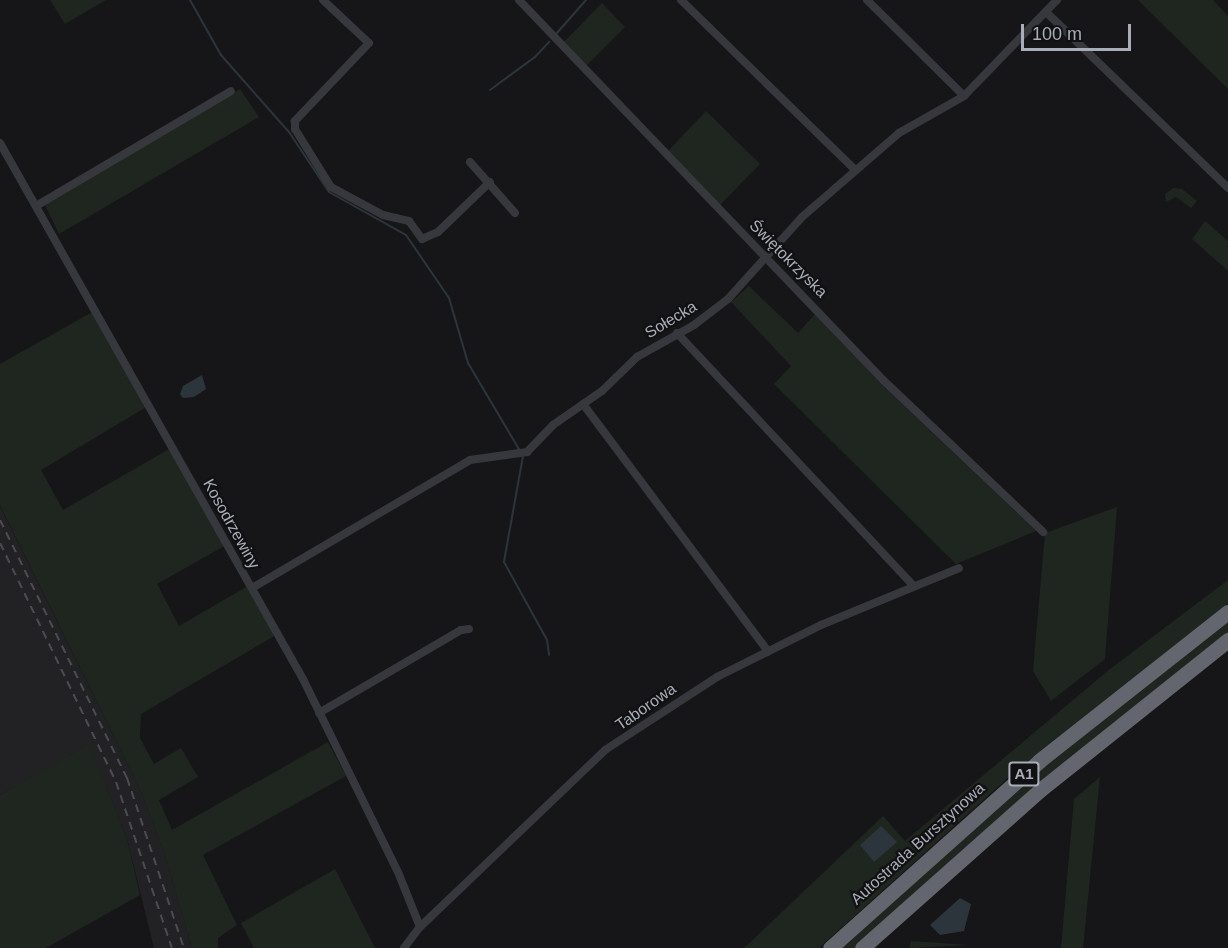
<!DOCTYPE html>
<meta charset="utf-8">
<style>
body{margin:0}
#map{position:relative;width:1228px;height:948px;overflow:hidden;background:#161618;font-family:Helvetica,sans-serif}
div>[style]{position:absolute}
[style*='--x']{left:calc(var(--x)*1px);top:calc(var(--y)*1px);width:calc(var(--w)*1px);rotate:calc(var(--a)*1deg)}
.built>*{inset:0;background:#222225}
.green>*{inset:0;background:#1e261f}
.water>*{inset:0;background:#2c353c}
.stream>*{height:2px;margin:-1px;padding:0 1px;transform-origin:1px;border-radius:1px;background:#2c353c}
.street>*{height:8px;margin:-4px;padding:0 4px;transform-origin:4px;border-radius:4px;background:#37383d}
.highway>*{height:15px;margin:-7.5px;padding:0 7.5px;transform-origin:7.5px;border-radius:7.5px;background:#63666e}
.rail>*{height:2px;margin-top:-1px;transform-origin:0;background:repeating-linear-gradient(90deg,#4a4c52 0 8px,transparent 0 14px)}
span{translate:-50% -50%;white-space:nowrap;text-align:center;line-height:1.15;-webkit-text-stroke:4.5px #111113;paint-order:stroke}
.shield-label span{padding:2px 4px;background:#111113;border:2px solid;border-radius:4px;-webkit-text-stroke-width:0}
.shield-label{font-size:15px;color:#a8adb8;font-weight:700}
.street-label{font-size:16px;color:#a8adb8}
.scale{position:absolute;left:1021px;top:24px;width:110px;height:27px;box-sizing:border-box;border:3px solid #a8adb8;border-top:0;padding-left:8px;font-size:18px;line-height:21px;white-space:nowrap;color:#a8adb8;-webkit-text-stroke:4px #111113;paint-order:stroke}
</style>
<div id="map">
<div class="built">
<i style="clip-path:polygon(0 506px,140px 789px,165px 855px,192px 948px,154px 948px,127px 839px,89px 745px,0 795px)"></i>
</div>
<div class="green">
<i style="clip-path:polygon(50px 0,106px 0,65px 24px)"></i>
<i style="clip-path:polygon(1138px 0,1213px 0,1228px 16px,1228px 89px)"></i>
<i style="clip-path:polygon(602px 3px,625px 27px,586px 66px,564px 42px)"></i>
<i style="clip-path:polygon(240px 89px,259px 117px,59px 234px,45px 205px)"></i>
<i style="clip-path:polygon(706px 111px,760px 164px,720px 205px,667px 152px)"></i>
<i style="clip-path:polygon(1173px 188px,1182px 189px,1197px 201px,1191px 208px,1176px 197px,1166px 202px,1165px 194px)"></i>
<i style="clip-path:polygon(1205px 221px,1228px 241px,1228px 271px,1192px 239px)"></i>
<i style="clip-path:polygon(749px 286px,798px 333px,815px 314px,883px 386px,1036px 531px,956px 564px,774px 384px,791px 366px,731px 302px)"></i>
<i style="clip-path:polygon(94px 311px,148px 406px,41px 470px,63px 510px,171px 448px,226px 545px,157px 584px,179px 626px,248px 586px,276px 635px,141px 714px,140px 738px,154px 764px,181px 748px,198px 777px,159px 800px,172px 830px,328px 742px,346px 776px,203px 855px,237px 925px,218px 938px,218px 948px,192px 948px,165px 855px,140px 789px,0 505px,0 364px)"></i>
<i style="clip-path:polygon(1117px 507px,1105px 659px,1051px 701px,1033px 671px,1045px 533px)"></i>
<i style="clip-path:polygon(1228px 580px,1228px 603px,1011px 775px,819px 948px,744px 948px,883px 816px,905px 841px,1110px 669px)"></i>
<i style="clip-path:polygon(1228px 618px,1228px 634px,856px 948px,837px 948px,1010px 793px)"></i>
<i style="clip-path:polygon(89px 744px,127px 839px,140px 895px,46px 948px,0 948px,0 795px)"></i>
<i style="clip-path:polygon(1100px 777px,1083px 948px,1061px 948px,1074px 799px)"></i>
<i style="clip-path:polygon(335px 869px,375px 948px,254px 948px,241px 923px)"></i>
<i style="clip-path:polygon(911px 941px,970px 945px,909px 948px)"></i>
</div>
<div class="water">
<i style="clip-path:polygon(202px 375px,206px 389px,194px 397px,183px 398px,180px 394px,183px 386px)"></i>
<i style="clip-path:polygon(881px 826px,897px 842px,874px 862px,860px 845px)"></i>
<i style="clip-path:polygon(960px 898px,971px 904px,964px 931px,940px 935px,930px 925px)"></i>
</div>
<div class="stream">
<i style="--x:190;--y:0;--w:63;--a:60.6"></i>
<i style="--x:221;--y:55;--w:103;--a:48.6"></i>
<i style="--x:289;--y:132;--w:72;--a:56.3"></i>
<i style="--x:329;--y:192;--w:88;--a:29.2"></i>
<i style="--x:406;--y:235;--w:76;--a:55.7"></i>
<i style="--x:449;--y:298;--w:68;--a:73.7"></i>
<i style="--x:468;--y:363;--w:102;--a:59.4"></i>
<i style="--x:556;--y:34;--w:45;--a:-48.6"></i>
<i style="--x:490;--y:90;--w:56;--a:-36.3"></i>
<i style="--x:535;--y:57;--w:21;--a:-47"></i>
<i style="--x:523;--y:456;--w:108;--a:100.2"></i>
<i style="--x:504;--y:562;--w:89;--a:61.1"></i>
<i style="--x:547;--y:640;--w:15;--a:82"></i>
</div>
<div class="street">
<i style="--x:323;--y:0;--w:63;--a:43.1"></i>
<i style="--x:369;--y:43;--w:108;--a:133.5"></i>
<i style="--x:295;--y:121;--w:8;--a:90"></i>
<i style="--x:295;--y:129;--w:68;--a:58.2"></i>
<i style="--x:331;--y:187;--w:59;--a:28.3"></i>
<i style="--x:383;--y:215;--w:27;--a:13"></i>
<i style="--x:409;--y:221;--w:22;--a:54"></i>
<i style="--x:422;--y:239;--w:17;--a:-24"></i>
<i style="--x:438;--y:232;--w:72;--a:-43.9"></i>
<i style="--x:519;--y:0;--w:526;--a:46.23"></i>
<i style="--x:883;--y:380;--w:221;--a:43.5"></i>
<i style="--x:681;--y:0;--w:243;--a:44.3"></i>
<i style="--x:867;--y:0;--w:136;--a:44.7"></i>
<i style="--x:1046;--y:12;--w:253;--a:44"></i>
<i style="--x:0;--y:143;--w:616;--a:60.52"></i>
<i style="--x:303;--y:679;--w:215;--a:63.8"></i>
<i style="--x:398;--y:872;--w:59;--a:68.2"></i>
<i style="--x:470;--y:162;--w:68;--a:48.6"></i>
<i style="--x:36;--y:206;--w:226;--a:-30.5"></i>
<i style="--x:677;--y:333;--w:345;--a:46.9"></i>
<i style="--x:583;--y:404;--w:309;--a:53.2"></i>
<i style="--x:252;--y:588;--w:253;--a:-30.4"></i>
<i style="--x:470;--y:460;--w:58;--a:-8"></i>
<i style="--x:527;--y:452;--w:37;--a:-46"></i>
<i style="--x:553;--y:425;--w:60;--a:-34.8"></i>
<i style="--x:602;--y:391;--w:49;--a:-44.2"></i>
<i style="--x:637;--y:357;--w:65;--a:-29.3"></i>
<i style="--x:694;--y:325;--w:43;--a:-37.4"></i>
<i style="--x:728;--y:299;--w:110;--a:-47.9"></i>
<i style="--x:802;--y:217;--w:128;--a:-40.9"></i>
<i style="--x:899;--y:133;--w:75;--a:-29.6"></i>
<i style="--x:964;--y:96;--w:134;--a:-45.9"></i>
<i style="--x:319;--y:713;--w:164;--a:-30.3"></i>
<i style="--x:461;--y:630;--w:8;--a:-7"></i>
<i style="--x:404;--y:948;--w:26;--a:-53"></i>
<i style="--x:420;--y:927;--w:256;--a:-43.7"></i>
<i style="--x:605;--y:750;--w:134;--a:-33.1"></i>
<i style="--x:717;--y:677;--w:116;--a:-26.6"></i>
<i style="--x:821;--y:625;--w:149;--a:-22.4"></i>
</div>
<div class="highway">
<i style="--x:830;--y:948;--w:280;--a:-41.8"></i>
<i style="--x:1039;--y:761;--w:241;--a:-38.3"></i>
<i style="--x:862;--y:948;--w:238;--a:-41.6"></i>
<i style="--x:1040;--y:790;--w:241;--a:-38.6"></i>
</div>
<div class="rail">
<i style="--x:0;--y:520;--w:288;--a:63.8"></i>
<i style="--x:127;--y:778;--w:179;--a:71.5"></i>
<i style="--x:0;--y:543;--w:266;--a:64.1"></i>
<i style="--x:116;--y:782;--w:175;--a:71.4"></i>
</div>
<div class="shield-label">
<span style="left:1024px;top:774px">A1</span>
</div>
<div class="street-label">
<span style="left:788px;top:259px;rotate:45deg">Świętokrzyska</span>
<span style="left:671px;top:320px;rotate:-31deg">Sołecka</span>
<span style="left:231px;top:524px;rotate:61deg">Kosodrzewiny</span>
<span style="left:646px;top:707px;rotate:-35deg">Taborowa</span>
<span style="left:918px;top:844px;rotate:-42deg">Autostrada Bursztynowa</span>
</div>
<div class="scale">100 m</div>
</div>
